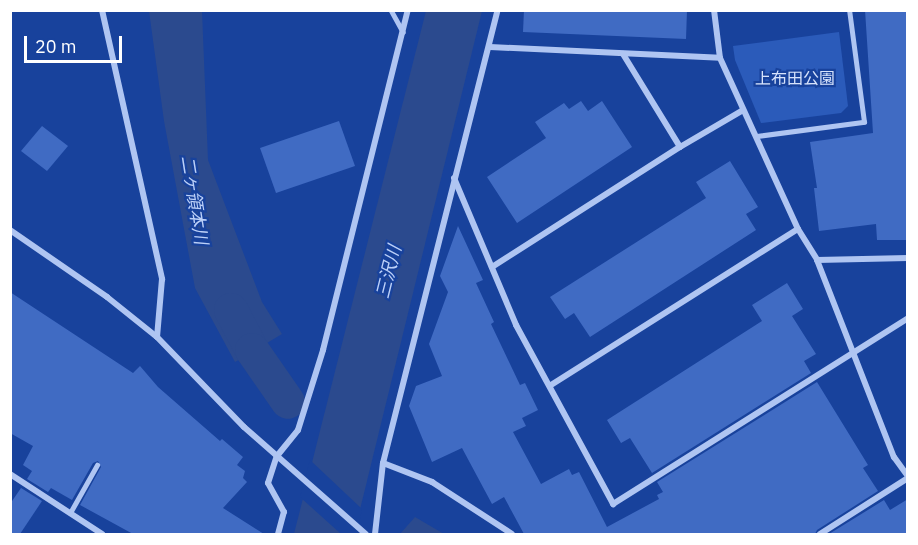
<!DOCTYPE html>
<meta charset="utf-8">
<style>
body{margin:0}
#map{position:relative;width:918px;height:545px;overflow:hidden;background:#18429c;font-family:"IBM Plex Sans","Noto Sans JP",sans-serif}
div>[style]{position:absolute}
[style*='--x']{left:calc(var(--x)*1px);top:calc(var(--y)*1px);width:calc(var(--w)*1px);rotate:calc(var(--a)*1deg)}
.green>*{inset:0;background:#2b5bba}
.water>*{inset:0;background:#2b4a8e}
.pier>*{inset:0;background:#18429c}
.canal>*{height:34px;margin:-17px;padding:0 17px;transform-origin:17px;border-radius:17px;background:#2b4a8e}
.building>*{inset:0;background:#406bc3}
.lane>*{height:4.5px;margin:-2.25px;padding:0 2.25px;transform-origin:2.25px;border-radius:2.25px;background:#afc5f2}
.street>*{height:6px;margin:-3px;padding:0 3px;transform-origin:3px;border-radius:3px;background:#afc5f2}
span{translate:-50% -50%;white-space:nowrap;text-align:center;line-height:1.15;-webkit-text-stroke:4.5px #18429c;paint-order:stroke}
.park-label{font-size:16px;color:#d7e3fc}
.water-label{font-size:18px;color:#bcd0f8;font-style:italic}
.frame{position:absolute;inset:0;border:12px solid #fff;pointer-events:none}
.scale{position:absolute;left:24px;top:36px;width:98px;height:27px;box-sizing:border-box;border:3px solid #fff;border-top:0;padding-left:8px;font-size:18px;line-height:21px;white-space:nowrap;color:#fff;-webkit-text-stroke:4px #18429c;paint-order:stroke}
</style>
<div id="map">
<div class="green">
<i style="clip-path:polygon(839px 32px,848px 106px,841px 113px,761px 123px,735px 60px,733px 46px)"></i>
</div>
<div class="water">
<i style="clip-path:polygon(149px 11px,202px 11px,208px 160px,262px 302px,282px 334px,235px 362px,195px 288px,164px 121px)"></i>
<i style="clip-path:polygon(426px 11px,482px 11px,354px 534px,294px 534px)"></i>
<i style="clip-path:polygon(415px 517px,444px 534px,400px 534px)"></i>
</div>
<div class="pier">
<i style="clip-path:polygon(310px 460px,362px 509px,357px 534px,341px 534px,300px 497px)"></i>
</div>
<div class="canal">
<i style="--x:231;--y:310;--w:45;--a:62.3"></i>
<i style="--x:252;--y:350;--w:63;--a:55.3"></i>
</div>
<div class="building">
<i style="clip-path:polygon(524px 10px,687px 10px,686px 39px,523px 32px)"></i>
<i style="clip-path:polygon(865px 10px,908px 10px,908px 240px,877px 240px,876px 224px,819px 231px,814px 188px,817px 188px,810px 142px,873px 133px)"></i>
<i style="clip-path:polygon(581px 101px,588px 111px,602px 101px,632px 147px,517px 223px,487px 177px,546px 138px,535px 122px,564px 103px,569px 109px)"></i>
<i style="clip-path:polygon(339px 121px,355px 166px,276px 193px,260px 148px)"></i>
<i style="clip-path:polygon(42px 126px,68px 146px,47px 171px,21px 151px)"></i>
<i style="clip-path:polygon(730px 161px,758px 207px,746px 214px,756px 230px,590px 337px,574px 313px,565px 319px,550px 297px,706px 198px,696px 182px)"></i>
<i style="clip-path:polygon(458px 226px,483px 280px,476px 283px,494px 322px,491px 324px,520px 385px,525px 383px,538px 410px,522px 418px,526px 426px,513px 432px,541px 484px,569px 469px,572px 475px,579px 472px,607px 527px,659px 499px,657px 495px,663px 492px,657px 482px,817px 382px,868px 465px,863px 468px,878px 491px,817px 530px,815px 534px,524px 534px,504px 497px,492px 504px,462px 448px,432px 462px,409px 406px,416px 386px,442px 376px,429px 344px,448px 292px,440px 276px)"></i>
<i style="clip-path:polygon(787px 283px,803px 309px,792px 316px,816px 354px,804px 361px,811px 373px,652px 473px,630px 438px,621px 443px,607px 420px,762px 321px,752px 305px)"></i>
<i style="clip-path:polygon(10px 292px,133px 373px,140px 366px,158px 387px,220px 441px,222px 439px,243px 457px,237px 465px,245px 471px,243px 478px,247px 482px,223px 508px,264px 534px,133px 534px,80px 505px,101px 467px,98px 461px,93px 463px,72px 500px,51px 488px,48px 492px,27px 479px,32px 471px,23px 465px,33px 446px,10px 433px)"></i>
<i style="clip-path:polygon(21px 488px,42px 501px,20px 534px,10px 534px,10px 504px)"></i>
<i style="clip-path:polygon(908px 499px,908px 534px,829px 534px,884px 500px,890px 510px)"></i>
</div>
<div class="lane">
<i style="--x:391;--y:10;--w:25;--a:61"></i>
<i style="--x:757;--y:136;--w:108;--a:-7.5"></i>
<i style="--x:864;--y:122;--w:113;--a:-97.6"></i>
<i style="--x:70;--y:513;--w:55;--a:-60.6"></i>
</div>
<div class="street">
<i style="--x:102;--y:10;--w:276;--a:77.4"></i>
<i style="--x:162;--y:279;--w:58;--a:94.9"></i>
<i style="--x:714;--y:10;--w:48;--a:82.9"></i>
<i style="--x:720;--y:58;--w:188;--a:65.5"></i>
<i style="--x:798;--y:229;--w:36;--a:58"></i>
<i style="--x:817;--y:260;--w:212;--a:68.7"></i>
<i style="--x:894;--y:457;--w:24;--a:54"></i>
<i style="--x:490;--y:47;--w:230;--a:2.7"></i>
<i style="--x:623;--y:54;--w:109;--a:58.5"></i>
<i style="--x:454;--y:178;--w:160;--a:67.1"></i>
<i style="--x:516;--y:325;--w:204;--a:61.5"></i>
<i style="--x:613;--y:504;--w:349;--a:-32.2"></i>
<i style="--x:10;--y:230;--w:118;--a:34.6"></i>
<i style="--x:107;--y:297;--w:64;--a:38.7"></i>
<i style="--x:157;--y:337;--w:125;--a:46"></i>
<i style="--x:244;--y:427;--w:162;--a:41.3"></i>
<i style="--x:817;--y:260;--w:91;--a:-1.3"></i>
<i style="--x:492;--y:267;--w:223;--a:-32.6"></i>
<i style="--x:680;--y:147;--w:73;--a:-30.4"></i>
<i style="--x:551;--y:385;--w:292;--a:-32.3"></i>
<i style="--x:383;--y:463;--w:53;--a:21.2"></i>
<i style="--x:432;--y:482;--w:95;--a:33"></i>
<i style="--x:10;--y:474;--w:110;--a:33.1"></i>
<i style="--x:278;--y:534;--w:23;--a:-75"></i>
<i style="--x:284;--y:512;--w:33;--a:-119"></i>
<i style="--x:268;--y:483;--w:28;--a:-72"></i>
<i style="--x:277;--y:456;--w:33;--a:-51"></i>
<i style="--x:298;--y:430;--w:84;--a:-72.6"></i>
<i style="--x:323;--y:350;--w:350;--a:-76"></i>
<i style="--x:375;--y:534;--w:71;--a:-83.6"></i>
<i style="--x:383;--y:463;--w:467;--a:-75.8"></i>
<i style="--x:820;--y:534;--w:104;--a:-32.5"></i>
</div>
<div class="park-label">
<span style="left:795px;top:78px">上布田公園</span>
</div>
<div class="water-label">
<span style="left:194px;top:200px;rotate:81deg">二ヶ領本川</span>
<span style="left:389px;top:272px;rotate:-76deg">三沢川</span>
</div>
<div class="frame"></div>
<div class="scale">20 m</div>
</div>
